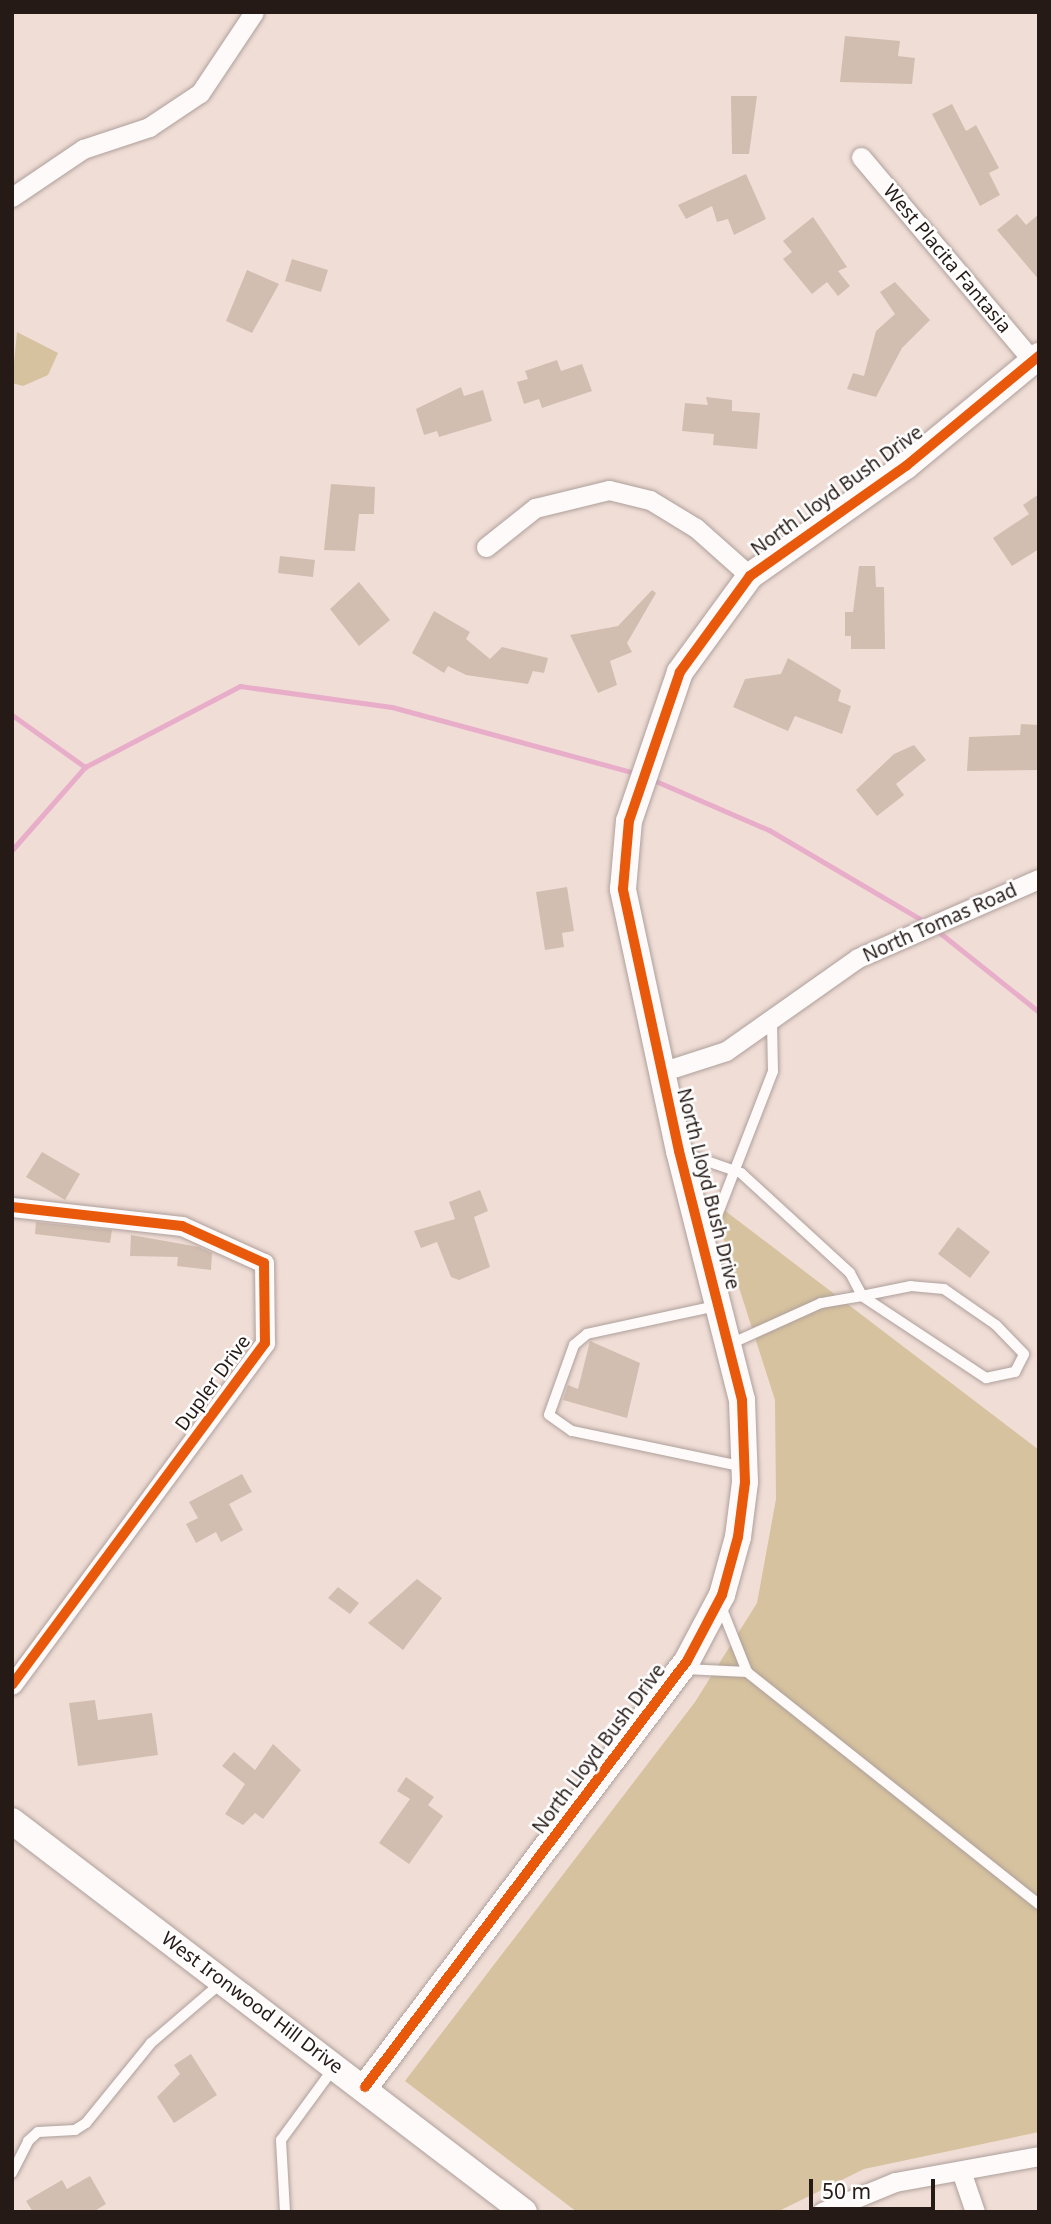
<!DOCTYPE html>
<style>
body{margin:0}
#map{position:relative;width:1051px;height:2224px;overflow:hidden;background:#f0ddd6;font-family:"Noto Sans",sans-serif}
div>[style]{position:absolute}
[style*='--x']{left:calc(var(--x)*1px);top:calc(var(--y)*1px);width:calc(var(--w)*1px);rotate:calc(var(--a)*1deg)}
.green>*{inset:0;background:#d6c29e}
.stream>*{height:5px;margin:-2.5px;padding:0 2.5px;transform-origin:2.5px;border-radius:2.5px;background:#e8adc9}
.building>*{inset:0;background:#d2beb0}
.roads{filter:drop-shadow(0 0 2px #aea09b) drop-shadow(0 0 2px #aea09b)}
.lane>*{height:10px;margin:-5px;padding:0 5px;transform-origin:5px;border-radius:5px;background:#fdfaf9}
.street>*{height:19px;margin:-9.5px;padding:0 9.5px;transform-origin:9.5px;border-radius:9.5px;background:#fdfaf9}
.secondary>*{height:26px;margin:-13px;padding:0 13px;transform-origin:13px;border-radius:13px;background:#fdfaf9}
.cycleway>*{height:10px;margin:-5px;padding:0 5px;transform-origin:5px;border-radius:5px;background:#e8590c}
span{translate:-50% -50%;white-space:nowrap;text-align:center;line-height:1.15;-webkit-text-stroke:5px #fff;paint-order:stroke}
.street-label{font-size:19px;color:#261a16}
.frame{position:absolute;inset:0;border:14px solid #261a16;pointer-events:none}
.scale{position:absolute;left:809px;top:2179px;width:126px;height:32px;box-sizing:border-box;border:4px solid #261a16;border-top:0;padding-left:9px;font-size:21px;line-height:24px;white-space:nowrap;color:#261a16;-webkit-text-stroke:5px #fff;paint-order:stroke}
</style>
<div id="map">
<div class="green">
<i style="clip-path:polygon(17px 332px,58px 353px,48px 375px,23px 386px,12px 383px)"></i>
<i style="clip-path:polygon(711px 1200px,1039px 1450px,1039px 2132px,864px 2169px,777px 2212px,577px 2212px,405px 2081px,695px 1702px,757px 1603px,776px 1499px,775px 1400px)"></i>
</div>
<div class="stream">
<i style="--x:12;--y:715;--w:90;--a:35.5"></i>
<i style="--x:651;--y:779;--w:129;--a:23.4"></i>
<i style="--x:769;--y:830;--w:183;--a:30.5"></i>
<i style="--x:12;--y:850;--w:111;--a:-48.7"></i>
<i style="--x:85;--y:767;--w:175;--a:-27.6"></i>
<i style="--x:240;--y:686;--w:153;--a:7.9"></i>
<i style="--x:392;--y:707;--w:255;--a:15.2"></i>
<i style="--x:935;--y:929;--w:133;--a:38.6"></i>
</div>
<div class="building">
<i style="clip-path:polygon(845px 36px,900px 41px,898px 56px,915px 58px,912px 84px,840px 82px)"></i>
<i style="clip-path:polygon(731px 96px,757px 96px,749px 154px,732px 154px)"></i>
<i style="clip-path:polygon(952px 104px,966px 131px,976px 125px,999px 168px,989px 173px,1000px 195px,980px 206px,932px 114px)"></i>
<i style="clip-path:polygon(746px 174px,766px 219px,734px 235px,728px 219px,717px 222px,712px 206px,686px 219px,678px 205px)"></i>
<i style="clip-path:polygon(1017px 214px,1026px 225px,1039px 214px,1039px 280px,997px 230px)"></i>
<i style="clip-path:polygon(813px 217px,847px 267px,838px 271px,850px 286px,838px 296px,827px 282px,812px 294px,783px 259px,792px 252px,783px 241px)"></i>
<i style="clip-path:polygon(292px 259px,328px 270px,321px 292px,285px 281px)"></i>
<i style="clip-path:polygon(247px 270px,279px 284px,252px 333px,226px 321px)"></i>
<i style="clip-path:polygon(895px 282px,930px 320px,902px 348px,876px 397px,847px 389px,853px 373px,864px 376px,876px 331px,895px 314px,880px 292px)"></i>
<i style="clip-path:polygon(557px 360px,561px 371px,582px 364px,592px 391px,542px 408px,539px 399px,524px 404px,517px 382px,528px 379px,525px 371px)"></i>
<i style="clip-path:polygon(461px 387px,464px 396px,483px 390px,492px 421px,439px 437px,437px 431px,424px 435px,416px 409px)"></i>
<i style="clip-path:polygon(706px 397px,732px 400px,732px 411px,760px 413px,757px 449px,713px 445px,714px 434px,682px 431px,685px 403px,708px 405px)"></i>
<i style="clip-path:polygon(331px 484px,375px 487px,374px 514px,359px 514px,355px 551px,324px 550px)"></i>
<i style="clip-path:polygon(1039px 494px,1039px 549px,1012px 566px,993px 538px,1029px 514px,1023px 505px)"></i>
<i style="clip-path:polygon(280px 556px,315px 560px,313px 577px,278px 573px)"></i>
<i style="clip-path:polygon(859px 566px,875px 566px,876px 587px,884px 587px,885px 649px,851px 649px,851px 636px,845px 636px,845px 612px,853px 612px)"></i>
<i style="clip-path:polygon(359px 582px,390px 620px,359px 646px,330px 609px)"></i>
<i style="clip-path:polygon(652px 590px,656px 593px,627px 643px,632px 652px,610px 661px,617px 685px,598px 693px,570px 635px,618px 626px)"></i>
<i style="clip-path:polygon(434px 611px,470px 632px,466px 639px,490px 659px,502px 647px,548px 658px,544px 673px,533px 671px,528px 684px,466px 675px,448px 666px,444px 673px,412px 653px)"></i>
<i style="clip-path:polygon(788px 658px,841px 690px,838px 701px,851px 706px,842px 734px,795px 716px,788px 731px,733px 707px,745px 679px,781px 674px)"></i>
<i style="clip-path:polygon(1021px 724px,1039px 725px,1039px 770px,967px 771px,969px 737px,1020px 735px)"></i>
<i style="clip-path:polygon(914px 745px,926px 760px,896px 784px,904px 795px,877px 816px,856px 790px,894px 754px)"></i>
<i style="clip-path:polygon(567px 887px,574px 931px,562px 933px,564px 947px,545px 950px,536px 892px)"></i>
<i style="clip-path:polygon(42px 1152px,80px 1174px,65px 1200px,26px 1177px)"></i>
<i style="clip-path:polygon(480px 1190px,488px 1211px,474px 1217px,490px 1267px,459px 1280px,451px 1277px,437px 1242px,421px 1248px,414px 1231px,455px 1219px,449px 1202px)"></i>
<i style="clip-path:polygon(36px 1222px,112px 1230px,110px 1243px,35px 1234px)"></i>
<i style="clip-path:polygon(958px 1227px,990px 1252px,970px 1278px,938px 1254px)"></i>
<i style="clip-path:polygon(131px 1235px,199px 1247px,212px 1253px,211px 1270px,177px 1266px,178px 1257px,130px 1256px)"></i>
<i style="clip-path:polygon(590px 1341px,640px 1363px,627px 1418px,563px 1400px,568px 1385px,578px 1389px)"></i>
<i style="clip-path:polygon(242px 1474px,252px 1492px,229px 1504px,243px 1530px,221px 1542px,216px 1532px,196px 1543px,186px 1524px,198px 1518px,189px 1502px)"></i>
<i style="clip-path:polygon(417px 1579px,442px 1598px,403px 1650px,368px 1623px)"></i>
<i style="clip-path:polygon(338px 1587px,359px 1603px,350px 1614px,328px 1598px)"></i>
<i style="clip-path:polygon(95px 1700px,98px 1720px,152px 1713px,158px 1755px,78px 1766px,69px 1703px)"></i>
<i style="clip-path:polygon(273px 1744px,301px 1770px,263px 1819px,255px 1813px,243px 1825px,225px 1814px,245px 1784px,222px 1766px,234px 1752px,255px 1770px)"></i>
<i style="clip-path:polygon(406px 1777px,434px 1797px,428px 1805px,443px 1816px,409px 1864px,379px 1843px,410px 1799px,397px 1791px)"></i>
<i style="clip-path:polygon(191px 2054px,217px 2095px,174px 2123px,157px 2097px,180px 2074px,174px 2065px)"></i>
<i style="clip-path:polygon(90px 2176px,106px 2204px,93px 2212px,33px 2212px,26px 2201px,62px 2180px,67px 2189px)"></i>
</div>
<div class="roads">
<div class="lane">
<i style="--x:681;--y:1152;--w:64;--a:19.3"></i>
<i style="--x:741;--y:1173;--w:148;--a:42.5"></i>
<i style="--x:850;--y:1273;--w:26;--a:62"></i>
<i style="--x:862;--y:1296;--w:149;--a:33.5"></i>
<i style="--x:986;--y:1378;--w:30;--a:-12"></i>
<i style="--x:1015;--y:1372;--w:20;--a:-63"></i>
<i style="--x:1024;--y:1354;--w:40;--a:-134"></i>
<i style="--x:996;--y:1325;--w:63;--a:-145.3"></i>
<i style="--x:944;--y:1289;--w:33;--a:-175"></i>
<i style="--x:911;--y:1286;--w:50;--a:168.5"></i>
<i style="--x:862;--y:1296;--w:42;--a:170.3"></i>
<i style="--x:821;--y:1303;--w:102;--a:155.7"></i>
<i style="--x:708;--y:1239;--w:180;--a:-68.8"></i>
<i style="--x:773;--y:1071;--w:47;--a:-91.2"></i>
<i style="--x:716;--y:1306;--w:132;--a:167.8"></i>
<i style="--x:587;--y:1334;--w:17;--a:140"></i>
<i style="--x:574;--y:1345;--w:74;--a:109.7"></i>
<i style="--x:549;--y:1415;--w:28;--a:35"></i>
<i style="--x:572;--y:1431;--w:176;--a:11.8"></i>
<i style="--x:720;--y:1604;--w:73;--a:68.3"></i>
<i style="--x:747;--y:1672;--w:373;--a:38.5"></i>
<i style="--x:685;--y:1669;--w:62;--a:2.8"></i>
<i style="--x:12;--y:2173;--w:36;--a:-63"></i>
<i style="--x:28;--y:2141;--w:13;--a:-42"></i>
<i style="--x:38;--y:2132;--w:37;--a:-3"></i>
<i style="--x:75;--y:2130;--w:13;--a:-32"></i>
<i style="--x:86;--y:2123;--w:103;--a:-50.9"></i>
<i style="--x:151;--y:2043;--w:92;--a:-40.6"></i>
<i style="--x:285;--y:2212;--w:72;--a:-93.2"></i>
<i style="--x:281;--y:2140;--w:88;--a:-53.8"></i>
</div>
<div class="street">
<i style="--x:861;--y:157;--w:267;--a:49.9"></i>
<i style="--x:12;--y:197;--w:86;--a:-34.1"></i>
<i style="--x:83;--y:149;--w:70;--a:-18.4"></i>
<i style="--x:149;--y:127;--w:61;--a:-33.7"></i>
<i style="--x:200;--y:93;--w:97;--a:-56.3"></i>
<i style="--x:486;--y:547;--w:63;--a:-38.5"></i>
<i style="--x:535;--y:508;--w:76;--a:-13.7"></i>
<i style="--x:609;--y:490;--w:42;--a:13.7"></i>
<i style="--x:650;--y:500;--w:54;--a:31.3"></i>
<i style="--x:696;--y:528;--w:72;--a:41.6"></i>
<i style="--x:661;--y:1072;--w:68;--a:-17.9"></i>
<i style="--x:726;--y:1051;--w:161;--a:-35.2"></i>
<i style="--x:858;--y:958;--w:197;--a:-23.6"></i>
<i style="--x:12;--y:1207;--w:171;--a:6.4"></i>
<i style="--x:182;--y:1226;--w:90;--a:24.3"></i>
<i style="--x:264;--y:1263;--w:80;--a:89.3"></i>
<i style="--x:265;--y:1343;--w:425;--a:126.5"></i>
<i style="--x:961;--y:2171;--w:43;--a:71.1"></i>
<i style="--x:822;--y:2212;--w:79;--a:-22.3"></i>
<i style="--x:895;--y:2182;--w:146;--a:-10.2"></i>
</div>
<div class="secondary">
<i style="--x:12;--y:1821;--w:644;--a:37.37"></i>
<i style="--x:365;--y:2087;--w:534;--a:-52.92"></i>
<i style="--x:687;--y:1661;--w:75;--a:-62.1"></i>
<i style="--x:722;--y:1595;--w:60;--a:-74.6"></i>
<i style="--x:738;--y:1537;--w:55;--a:-82.7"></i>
<i style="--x:745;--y:1482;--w:82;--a:-92.1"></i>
<i style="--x:742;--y:1400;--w:257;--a:-104.2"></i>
<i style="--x:679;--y:1151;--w:268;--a:-102.1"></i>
<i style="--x:623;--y:889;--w:68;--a:-85"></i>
<i style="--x:629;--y:821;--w:157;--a:-71.1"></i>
<i style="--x:680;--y:672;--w:119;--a:-53.9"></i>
<i style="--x:750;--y:576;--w:191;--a:-35.2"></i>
<i style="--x:906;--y:466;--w:173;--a:-39.6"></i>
</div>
</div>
<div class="cycleway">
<i style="--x:12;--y:1207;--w:171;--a:6.4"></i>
<i style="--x:182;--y:1226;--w:90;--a:24.3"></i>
<i style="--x:264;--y:1263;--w:80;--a:89.3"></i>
<i style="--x:265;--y:1343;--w:425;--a:126.5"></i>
<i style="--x:365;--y:2087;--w:534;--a:-52.92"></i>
<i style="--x:687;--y:1661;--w:75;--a:-62.1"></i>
<i style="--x:722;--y:1595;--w:60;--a:-74.6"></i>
<i style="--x:738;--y:1537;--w:55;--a:-82.7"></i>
<i style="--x:745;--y:1482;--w:82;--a:-92.1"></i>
<i style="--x:742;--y:1400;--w:257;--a:-104.2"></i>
<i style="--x:679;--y:1151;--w:268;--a:-102.1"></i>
<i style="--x:623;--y:889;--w:68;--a:-85"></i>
<i style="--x:629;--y:821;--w:157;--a:-71.1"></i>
<i style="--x:680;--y:672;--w:119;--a:-53.9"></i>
<i style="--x:750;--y:576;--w:191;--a:-35.2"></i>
<i style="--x:906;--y:466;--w:173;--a:-39.6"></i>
</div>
<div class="street-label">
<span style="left:947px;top:259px;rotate:50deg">West Placita Fantasia</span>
<span style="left:837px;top:491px;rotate:-36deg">North Lloyd Bush Drive</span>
<span style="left:940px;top:923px;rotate:-24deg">North Tomas Road</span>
<span style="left:708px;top:1189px;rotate:76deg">North Lloyd Bush Drive</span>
<span style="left:213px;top:1383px;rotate:-54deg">Dupler Drive</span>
<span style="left:599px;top:1749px;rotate:-53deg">North Lloyd Bush Drive</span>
<span style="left:252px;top:2003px;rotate:37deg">West Ironwood Hill Drive</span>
</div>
<div class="frame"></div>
<div class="scale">50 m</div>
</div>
